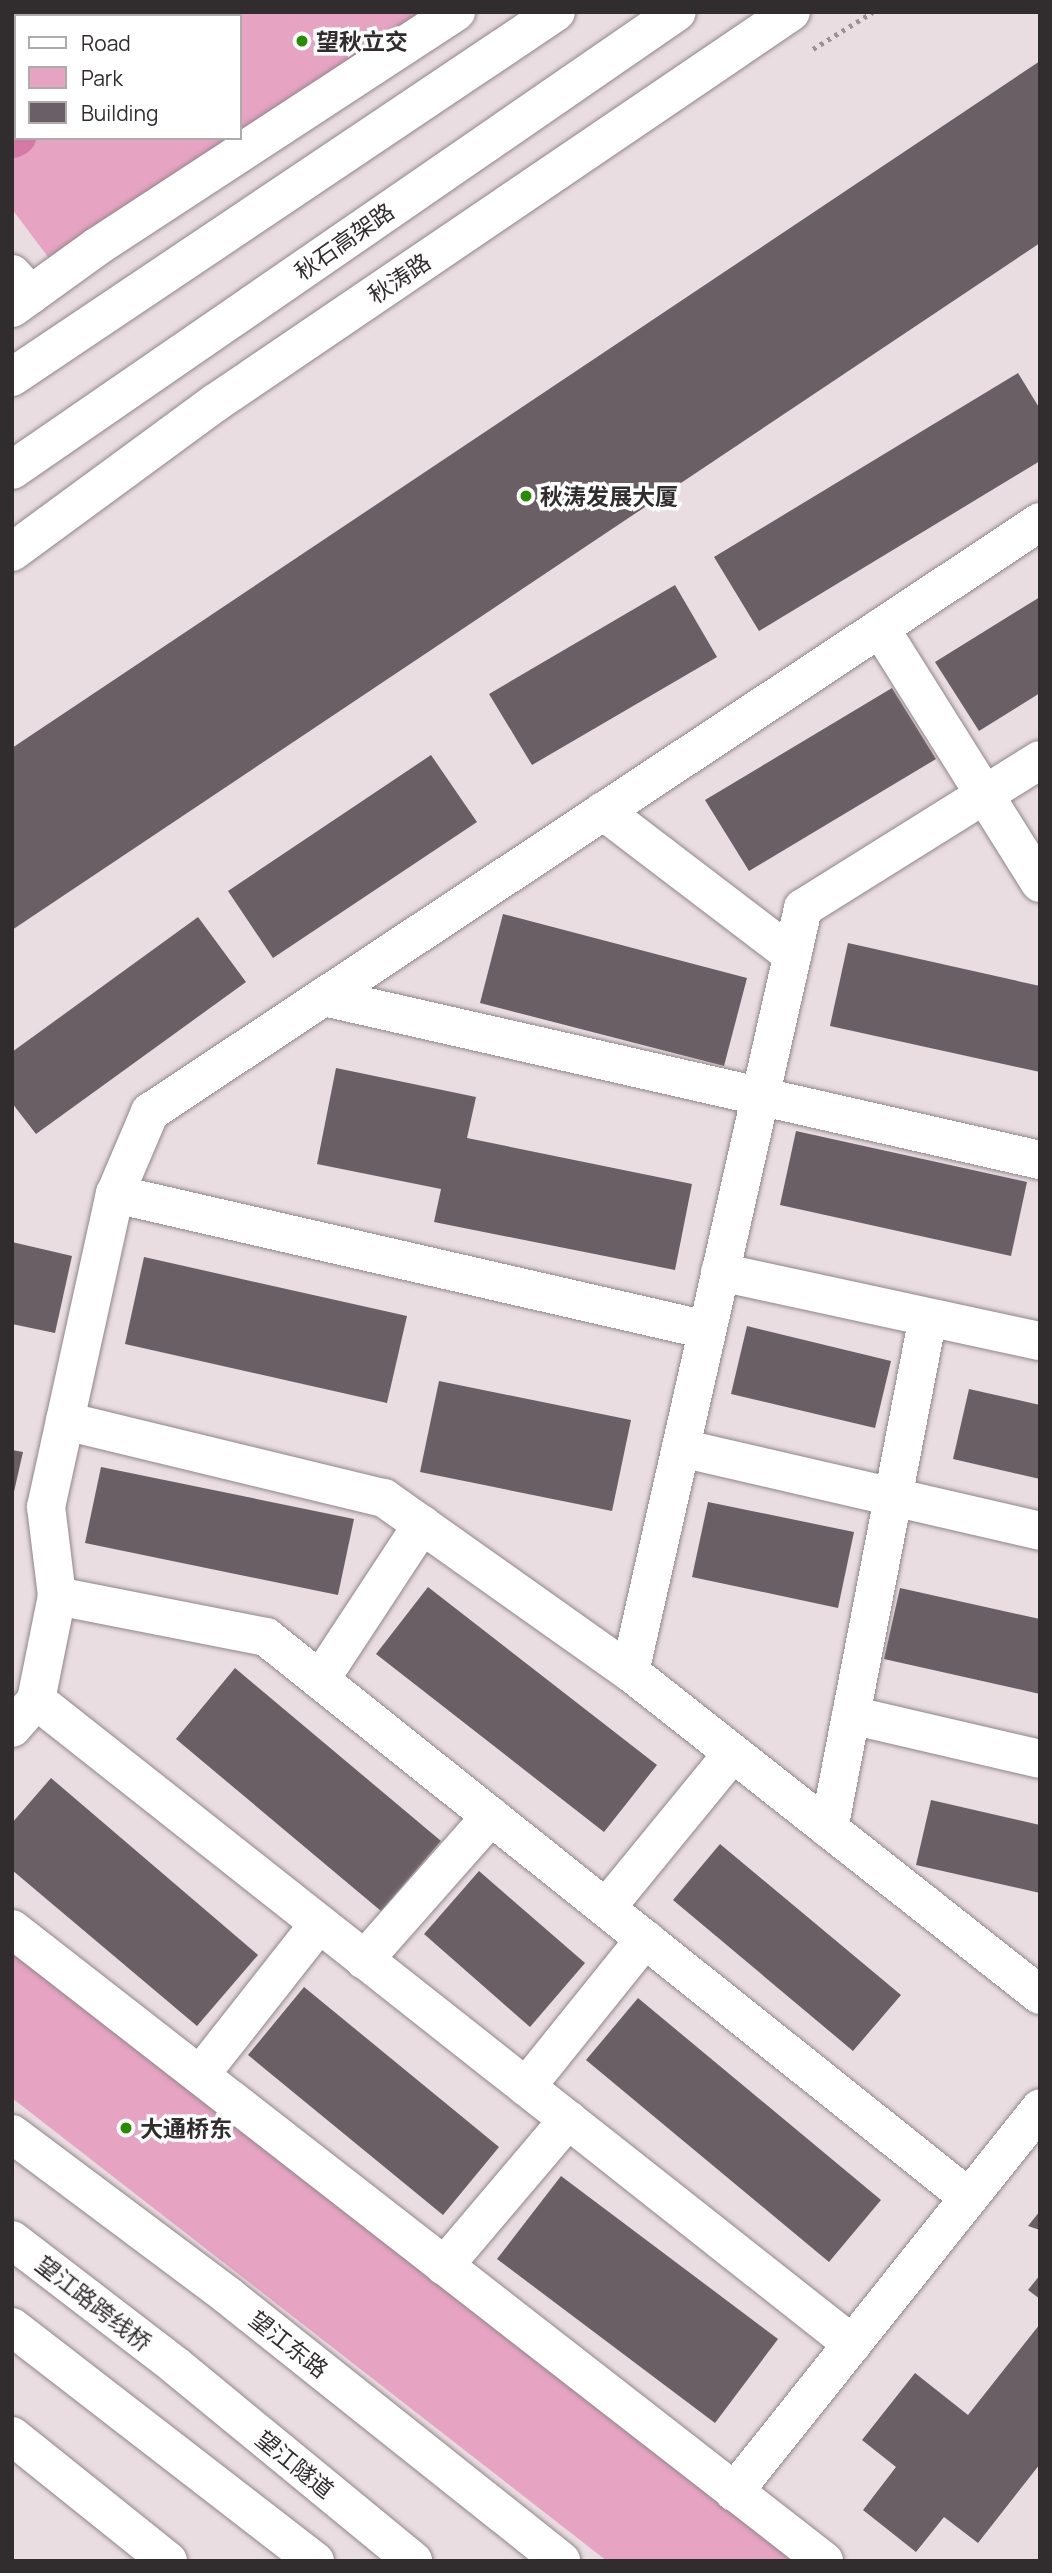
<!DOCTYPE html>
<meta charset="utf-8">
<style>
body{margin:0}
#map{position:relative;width:1052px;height:2573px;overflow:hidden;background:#e9dde2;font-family:Manrope,"Noto Sans SC",sans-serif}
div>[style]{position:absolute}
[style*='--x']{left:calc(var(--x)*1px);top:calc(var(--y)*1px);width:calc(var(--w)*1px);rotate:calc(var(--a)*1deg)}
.green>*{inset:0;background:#e6a3c2}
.canal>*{height:42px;margin:-21px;padding:0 21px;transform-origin:21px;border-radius:21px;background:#d57aa6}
.building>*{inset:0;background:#6a5f64}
.path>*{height:4.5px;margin-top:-2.25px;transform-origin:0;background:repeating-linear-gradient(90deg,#999194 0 3.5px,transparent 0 8.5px)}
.roads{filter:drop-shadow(0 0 2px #908589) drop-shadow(0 0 2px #908589)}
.minor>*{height:38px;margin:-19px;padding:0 19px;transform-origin:19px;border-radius:19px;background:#fff}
.major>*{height:38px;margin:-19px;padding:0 19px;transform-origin:19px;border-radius:19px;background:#fff}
.highway>*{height:38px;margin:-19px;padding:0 19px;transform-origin:19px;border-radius:19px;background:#fff}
.dots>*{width:19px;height:19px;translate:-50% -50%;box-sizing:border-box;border:4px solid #fff;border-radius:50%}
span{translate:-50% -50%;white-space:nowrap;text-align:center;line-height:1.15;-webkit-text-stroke:7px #fff;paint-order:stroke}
.poi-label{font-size:23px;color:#312d2f;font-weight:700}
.left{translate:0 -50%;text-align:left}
.street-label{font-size:23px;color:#312d2f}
.frame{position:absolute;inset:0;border:14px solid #312d2f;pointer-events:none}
.legend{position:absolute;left:14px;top:14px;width:228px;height:126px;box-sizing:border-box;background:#fff;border:2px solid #adabac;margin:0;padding:9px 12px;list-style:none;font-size:21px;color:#312d2f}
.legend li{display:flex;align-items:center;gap:14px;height:35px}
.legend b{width:35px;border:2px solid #adabac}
</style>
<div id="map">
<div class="green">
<i style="clip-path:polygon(48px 12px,446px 12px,60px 273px,12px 209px,12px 36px,16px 34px,16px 138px,240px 138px,240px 16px,43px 16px)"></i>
<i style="clip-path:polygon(12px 1938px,824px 2561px,607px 2561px,12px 2098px)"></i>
</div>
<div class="canal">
<i style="--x:196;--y:16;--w:6;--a:-39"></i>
<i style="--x:12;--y:137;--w:4;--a:-27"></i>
</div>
<div class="building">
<i style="clip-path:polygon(1040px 61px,1040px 243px,12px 930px,12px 748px)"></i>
<i style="clip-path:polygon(1018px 373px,1040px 409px,1040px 461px,759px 631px,714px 557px)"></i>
<i style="clip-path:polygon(675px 585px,717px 657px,532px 765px,489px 694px)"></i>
<i style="clip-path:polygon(1040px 597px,1040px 693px,979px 731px,935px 662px)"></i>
<i style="clip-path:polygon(892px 688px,936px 759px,749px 871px,705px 800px)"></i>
<i style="clip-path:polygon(431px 755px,477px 822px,273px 958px,228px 891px)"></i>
<i style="clip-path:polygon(503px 914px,747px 978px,724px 1066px,480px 1003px)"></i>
<i style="clip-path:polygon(198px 917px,246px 982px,36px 1134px,12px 1103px,12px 1052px)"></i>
<i style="clip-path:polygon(848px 943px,1040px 986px,1040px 1072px,830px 1026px)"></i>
<i style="clip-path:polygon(336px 1068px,476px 1097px,467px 1138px,692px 1184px,675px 1270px,434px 1222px,441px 1189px,317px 1164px)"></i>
<i style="clip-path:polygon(796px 1131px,1027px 1182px,1011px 1256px,780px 1205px)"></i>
<i style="clip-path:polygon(12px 1242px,72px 1256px,55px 1333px,12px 1324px)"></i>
<i style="clip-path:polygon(144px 1257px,407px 1316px,387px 1403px,125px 1344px)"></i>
<i style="clip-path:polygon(747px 1326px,891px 1361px,875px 1428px,731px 1394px)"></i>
<i style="clip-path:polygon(439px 1381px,631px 1420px,612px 1511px,420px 1472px)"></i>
<i style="clip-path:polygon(969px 1389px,1040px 1405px,1040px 1479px,953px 1459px)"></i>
<i style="clip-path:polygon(12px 1450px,23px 1452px,13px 1496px,12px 1496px)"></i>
<i style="clip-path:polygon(101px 1467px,354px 1519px,338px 1595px,85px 1543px)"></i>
<i style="clip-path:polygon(708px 1502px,854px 1532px,838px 1608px,692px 1577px)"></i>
<i style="clip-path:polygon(428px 1587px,657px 1765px,604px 1832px,376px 1654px)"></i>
<i style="clip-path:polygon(900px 1588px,1040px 1619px,1040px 1694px,884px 1659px)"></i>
<i style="clip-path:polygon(235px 1668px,441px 1841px,381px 1911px,176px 1739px)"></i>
<i style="clip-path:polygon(51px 1778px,258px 1955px,197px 2026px,12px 1870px,12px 1823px)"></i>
<i style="clip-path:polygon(931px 1800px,1040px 1825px,1040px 1893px,916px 1865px)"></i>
<i style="clip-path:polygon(720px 1844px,901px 1995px,853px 2051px,673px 1900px)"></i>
<i style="clip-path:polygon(479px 1871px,585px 1963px,530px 2027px,424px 1934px)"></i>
<i style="clip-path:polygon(304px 1987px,499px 2147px,443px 2215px,248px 2055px)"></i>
<i style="clip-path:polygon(638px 1998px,881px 2200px,829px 2262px,586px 2060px)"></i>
<i style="clip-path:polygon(561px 2176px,778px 2339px,715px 2423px,497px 2259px)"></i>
<i style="clip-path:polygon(1040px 2211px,1040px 2230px,1028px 2226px)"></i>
<i style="clip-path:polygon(1040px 2275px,1040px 2299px,1028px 2290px)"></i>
<i style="clip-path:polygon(1040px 2324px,1040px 2464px,978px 2543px,944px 2517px,916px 2552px,863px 2510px,896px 2467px,862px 2440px,915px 2373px,968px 2415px)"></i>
</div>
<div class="path">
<i style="--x:813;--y:49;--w:70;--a:-31.7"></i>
</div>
<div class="roads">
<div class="minor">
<i style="--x:12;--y:274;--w:28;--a:48"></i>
<i style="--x:880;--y:628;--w:301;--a:57.9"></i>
<i style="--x:603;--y:811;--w:238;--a:37.3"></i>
<i style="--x:324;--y:997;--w:734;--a:12.83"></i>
<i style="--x:115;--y:1194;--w:607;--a:12.94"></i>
<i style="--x:720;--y:1272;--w:327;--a:12.2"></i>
<i style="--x:65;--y:1421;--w:328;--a:13.6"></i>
<i style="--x:384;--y:1498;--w:301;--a:35.3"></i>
<i style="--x:630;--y:1672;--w:522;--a:38.23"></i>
<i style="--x:681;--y:1448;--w:368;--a:13"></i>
<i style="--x:57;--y:1596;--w:213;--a:11.1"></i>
<i style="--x:266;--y:1637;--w:898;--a:38.58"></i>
<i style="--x:630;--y:1672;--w:783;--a:-77.24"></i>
<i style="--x:803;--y:908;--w:279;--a:-32"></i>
<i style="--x:320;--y:1680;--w:186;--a:-56.7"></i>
<i style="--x:36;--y:1700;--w:1040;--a:38.28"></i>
<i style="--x:851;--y:1715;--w:194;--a:13.1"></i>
<i style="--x:12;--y:1728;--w:37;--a:-49"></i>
<i style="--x:36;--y:1700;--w:106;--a:-78.6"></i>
<i style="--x:57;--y:1596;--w:90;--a:-97"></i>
<i style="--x:46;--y:1507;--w:321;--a:-77.6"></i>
<i style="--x:115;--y:1194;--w:89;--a:-66.9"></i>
<i style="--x:150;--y:1112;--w:1068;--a:-33.54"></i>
<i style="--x:829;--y:1829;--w:521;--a:-79.06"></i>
<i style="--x:606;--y:1908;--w:200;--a:-50.7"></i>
<i style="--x:12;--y:1929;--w:1029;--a:37.89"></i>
<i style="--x:364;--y:1960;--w:192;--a:-48.6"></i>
<i style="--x:200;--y:2075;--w:192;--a:-51.8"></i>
<i style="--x:526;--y:2087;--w:190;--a:-51.2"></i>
<i style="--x:444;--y:2266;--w:192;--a:-49.7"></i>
<i style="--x:734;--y:2492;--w:491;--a:-51.4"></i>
</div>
<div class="major">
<i style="--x:12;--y:308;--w:106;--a:-35.8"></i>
<i style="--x:98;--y:246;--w:428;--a:-33.2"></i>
<i style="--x:12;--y:552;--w:252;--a:-36.3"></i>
<i style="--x:215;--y:403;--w:696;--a:-34.17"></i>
<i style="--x:12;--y:2134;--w:269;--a:36.8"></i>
<i style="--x:227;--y:2295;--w:427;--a:38.5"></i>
<i style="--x:12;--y:2436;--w:200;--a:38.7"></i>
</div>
<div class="highway">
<i style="--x:12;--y:377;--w:655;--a:-33.86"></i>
<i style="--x:12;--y:470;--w:807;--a:-34.56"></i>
<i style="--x:12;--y:2240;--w:207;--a:37.5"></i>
<i style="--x:176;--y:2366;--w:307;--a:39.4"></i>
<i style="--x:12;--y:2327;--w:383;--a:37.7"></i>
</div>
</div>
<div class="dots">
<i style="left:302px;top:41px;background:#288c01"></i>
<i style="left:526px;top:496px;background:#288c01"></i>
<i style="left:126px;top:2128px;background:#288c01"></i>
</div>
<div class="poi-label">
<span class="left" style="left:316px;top:41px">望秋立交</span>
<span class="left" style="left:540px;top:496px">秋涛发展大厦</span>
<span class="left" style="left:140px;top:2128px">大通桥东</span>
</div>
<div class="street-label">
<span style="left:344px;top:241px;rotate:-35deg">秋石高架路</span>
<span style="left:399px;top:278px;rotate:-34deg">秋涛路</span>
<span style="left:94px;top:2303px;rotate:38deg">望江路跨线桥</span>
<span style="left:289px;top:2344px;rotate:38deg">望江东路</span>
<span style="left:295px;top:2464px;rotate:39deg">望江隧道</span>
</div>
<div class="frame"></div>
<ul class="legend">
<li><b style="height:9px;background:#fff"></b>Road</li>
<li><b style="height:19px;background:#e6a3c2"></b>Park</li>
<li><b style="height:19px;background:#6a5f64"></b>Building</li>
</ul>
</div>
